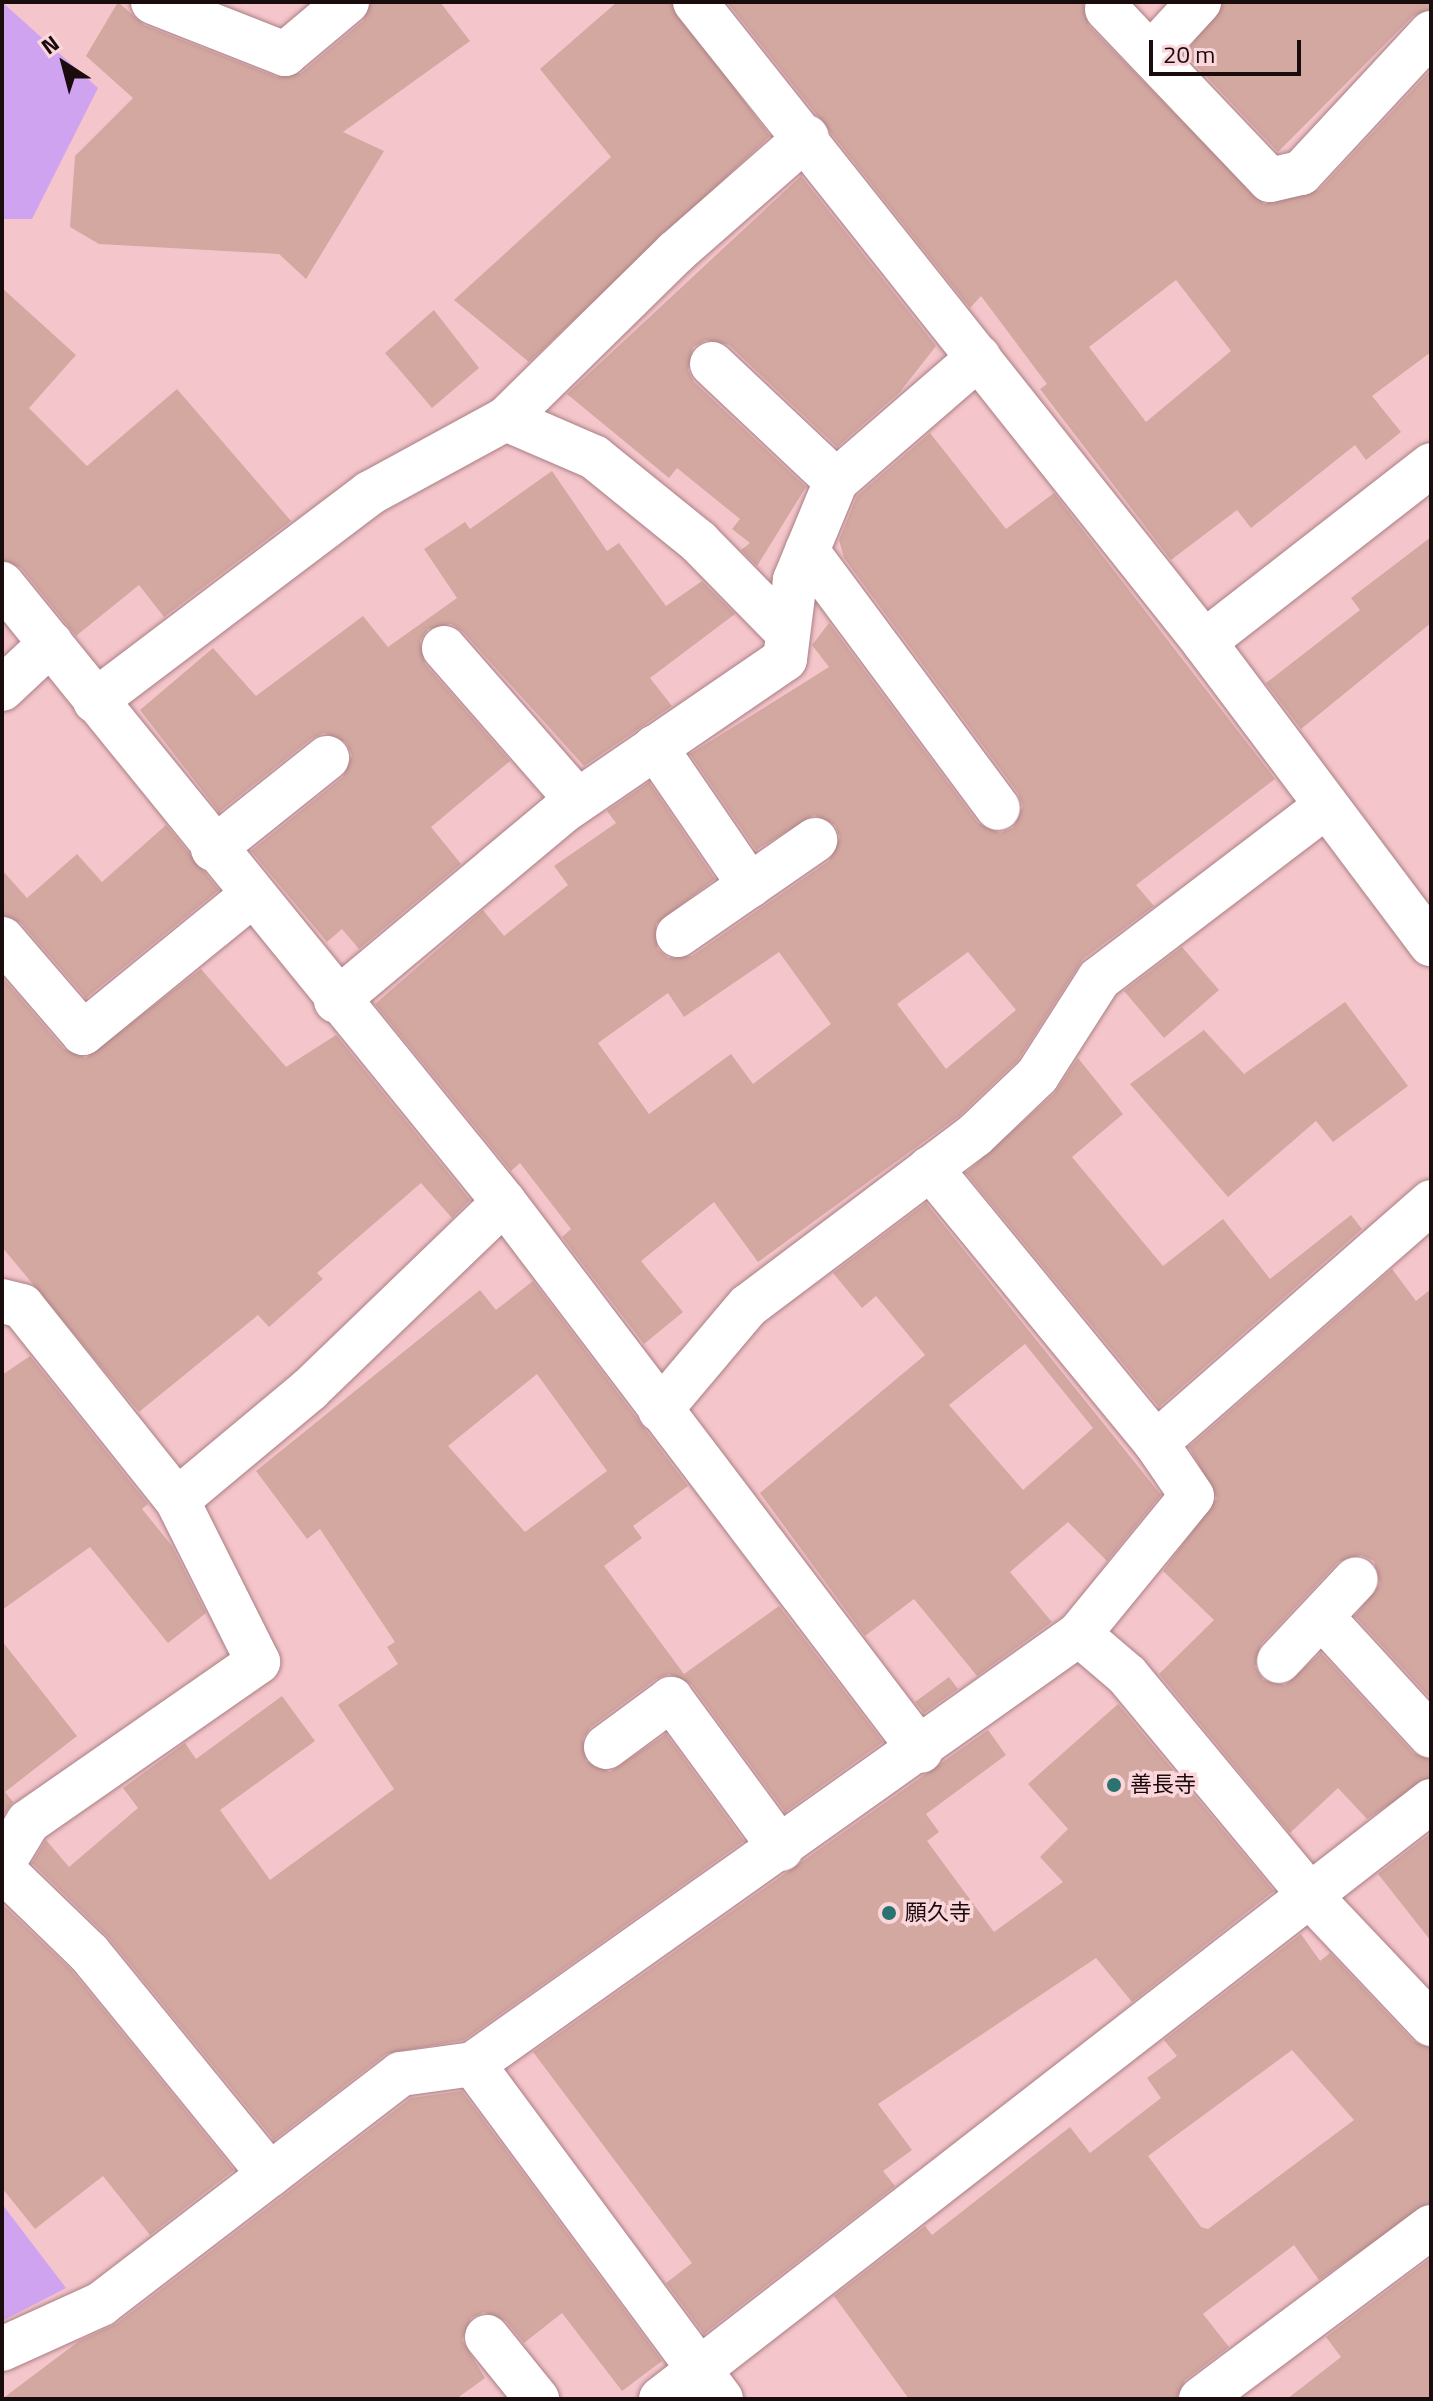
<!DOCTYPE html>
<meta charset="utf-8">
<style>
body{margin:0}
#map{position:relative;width:1433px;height:2401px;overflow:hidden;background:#f4c6cb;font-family:"Titillium Web","Noto Sans JP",sans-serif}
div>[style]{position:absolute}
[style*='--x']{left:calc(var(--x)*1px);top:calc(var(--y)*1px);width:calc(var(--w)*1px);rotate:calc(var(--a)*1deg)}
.green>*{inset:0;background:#d0a3f0}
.building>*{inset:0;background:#d3a8a0}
.roads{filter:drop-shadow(0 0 2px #a97f84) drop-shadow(0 0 2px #a97f84)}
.minor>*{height:44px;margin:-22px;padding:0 22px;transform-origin:22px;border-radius:22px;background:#fff}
.dots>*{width:22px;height:22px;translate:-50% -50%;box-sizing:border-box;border:4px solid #fbd6da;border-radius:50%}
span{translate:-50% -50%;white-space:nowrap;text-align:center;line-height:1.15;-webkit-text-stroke:7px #fbd6da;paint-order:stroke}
.poi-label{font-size:22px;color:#1a0b0d}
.left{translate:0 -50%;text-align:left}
.frame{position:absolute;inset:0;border:4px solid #1a0b0d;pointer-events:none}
.north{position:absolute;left:24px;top:24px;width:80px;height:80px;-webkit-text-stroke:6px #fbd6da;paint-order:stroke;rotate:324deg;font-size:22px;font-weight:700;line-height:32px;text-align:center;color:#1a0b0d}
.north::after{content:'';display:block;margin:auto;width:28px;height:36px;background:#1a0b0d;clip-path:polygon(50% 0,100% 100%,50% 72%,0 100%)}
.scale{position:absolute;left:1149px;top:40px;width:152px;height:36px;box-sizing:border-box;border:4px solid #1a0b0d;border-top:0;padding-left:10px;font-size:24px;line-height:28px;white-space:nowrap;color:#1a0b0d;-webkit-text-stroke:6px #fbd6da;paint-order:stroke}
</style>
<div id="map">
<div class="green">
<i style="clip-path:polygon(2px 2px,98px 88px,32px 219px,2px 219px)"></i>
<i style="clip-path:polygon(2px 2204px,66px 2288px,2px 2321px)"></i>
</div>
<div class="building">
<i style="clip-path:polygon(118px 2px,144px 25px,277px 77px,301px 73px,363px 21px,371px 2px,440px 2px,470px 41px,343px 132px,384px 151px,306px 279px,279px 254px,99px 244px,70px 227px,75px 156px,133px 98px,86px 56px)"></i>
<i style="clip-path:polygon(617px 2px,671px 2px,770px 136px,529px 362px,454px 300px,611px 157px,540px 69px)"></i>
<i style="clip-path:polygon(evenodd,727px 2px,1083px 2px,1089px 26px,1264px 204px,1319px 190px,1431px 70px,1431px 352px,1372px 396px,1401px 432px,1366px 460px,1355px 445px,1251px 528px,1237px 510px,1171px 560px,1040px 389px,1047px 384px,981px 296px,970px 308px,727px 2px,1176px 280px,1231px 351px,1146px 422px,1089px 347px,1176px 280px)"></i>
<i style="clip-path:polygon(1223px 2px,1431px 2px,1431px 9px,1413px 16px,1278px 152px,1185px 54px)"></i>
<i style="clip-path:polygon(801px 176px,936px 346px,900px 392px,837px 447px,729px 345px,706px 340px,693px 347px,688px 370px,694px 382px,806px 487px,757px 566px,741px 550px,750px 543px,732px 529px,740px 519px,677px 468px,669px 478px,567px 394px)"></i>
<i style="clip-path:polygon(2px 288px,76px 355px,29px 408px,87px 466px,177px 389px,291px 521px,164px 617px,139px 585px,76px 636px,21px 568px,2px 560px)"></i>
<i style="clip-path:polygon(434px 310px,479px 368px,432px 408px,385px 353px)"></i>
<i style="clip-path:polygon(evenodd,930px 433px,1006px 529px,1054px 493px,1275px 779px,1136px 885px,1154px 906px,1083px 959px,1018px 1060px,959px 1116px,758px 1262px,714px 1202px,641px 1261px,683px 1312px,644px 1344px,562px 1237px,571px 1229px,520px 1163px,511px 1171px,375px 1004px,483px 910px,504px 936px,568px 885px,554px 866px,616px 823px,607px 811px,649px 782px,715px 879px,656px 924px,657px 949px,668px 958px,692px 956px,829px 861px,840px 837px,835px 825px,814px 815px,756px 850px,690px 754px,829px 667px,812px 645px,829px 623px,978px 823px,1000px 833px,1013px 828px,1023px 806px,1018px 793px,844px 558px,839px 540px,857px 496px,930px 433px,779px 952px,831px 1024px,753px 1084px,731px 1054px,649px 1114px,598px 1043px,668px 993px,684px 1017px,779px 952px,930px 433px,968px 952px,1016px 1010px,946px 1069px,897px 1004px,968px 952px)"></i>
<i style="clip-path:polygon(552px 471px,607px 551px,619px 543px,666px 606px,702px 581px,735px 614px,650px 678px,672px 706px,584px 766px,463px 632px,451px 624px,428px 629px,420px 641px,425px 664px,510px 761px,431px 827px,461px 864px,359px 949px,342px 929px,327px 942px,251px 851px,343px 777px,352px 755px,346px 742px,324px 733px,312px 738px,219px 812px,140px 710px,213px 648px,256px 696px,363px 616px,388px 647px,457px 598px,424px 549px,465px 522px,470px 529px)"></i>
<i style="clip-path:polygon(1431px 537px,1431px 623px,1301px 729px,1266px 683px,1360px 610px,1351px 598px)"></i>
<i style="clip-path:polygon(166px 825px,219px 890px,86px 998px,21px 923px,2px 915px,2px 870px,27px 898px,77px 854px,102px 882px)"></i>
<i style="clip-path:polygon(1182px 947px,1219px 990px,1164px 1038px,1124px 991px)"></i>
<i style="clip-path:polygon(201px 969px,286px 1067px,336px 1035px,470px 1200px,452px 1218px,421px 1183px,317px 1273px,323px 1279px,269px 1327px,258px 1315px,139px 1412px,2px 1247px,2px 977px,64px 1049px,86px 1058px)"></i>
<i style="clip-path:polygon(1345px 1002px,1408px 1086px,1333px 1142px,1316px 1121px,1228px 1197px,1130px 1084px,1204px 1030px,1244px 1074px)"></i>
<i style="clip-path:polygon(1078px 1058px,1123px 1114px,1072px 1157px,1163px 1266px,1223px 1219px,1270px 1279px,1351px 1215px,1362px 1229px,1159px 1407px,966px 1173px,1054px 1094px)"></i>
<i style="clip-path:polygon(evenodd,926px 1203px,1161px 1495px,1107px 1561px,1068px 1522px,1010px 1572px,1052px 1622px,977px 1676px,914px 1599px,865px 1636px,760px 1493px,925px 1355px,876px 1296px,862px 1308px,833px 1273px,926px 1203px,1025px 1344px,1093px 1428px,1023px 1490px,949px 1405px,1025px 1344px)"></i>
<i style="clip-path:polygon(1392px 1269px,1416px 1301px,1431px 1289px,1431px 1699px,1355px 1616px,1380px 1584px,1374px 1561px,1361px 1555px,1338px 1562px,1261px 1644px,1255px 1667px,1263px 1680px,1285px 1685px,1321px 1653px,1413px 1753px,1431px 1760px,1431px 1777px,1367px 1819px,1338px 1788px,1290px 1833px,1159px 1674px,1214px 1620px,1163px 1571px,1217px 1498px,1189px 1447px)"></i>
<i style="clip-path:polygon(evenodd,533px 1281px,688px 1486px,633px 1526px,642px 1538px,604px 1566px,684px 1674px,779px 1606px,883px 1742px,785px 1812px,691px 1684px,669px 1674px,656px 1679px,591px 1727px,583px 1738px,586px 1761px,610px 1772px,666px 1734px,744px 1841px,464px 2040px,386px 2054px,274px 2140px,108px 1937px,32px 1863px,46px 1840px,69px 1867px,138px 1808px,123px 1788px,185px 1743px,196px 1759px,282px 1696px,315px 1741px,220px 1810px,270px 1880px,394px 1789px,338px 1705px,398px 1664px,387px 1647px,395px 1642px,320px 1529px,307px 1539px,256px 1471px,480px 1290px,496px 1310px,533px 1281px,537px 1374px,607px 1471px,525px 1532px,448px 1446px,537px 1374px)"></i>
<i style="clip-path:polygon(30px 1356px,148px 1504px,142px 1509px,172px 1546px,206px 1613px,168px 1643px,90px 1547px,2px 1610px,2px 1375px)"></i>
<i style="clip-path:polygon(2px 1641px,77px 1736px,5px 1792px,13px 1802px,2px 1817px)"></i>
<i style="clip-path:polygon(949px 1677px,958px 1689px,924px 1713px,915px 1702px)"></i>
<i style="clip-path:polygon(1118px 1704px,1274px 1891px,1132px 2002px,1096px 1958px,878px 2104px,912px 2150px,883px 2171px,895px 2186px,704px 2334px,666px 2283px,692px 2263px,533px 2052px,988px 1730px,1006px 1755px,926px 1814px,939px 1832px,927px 1841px,994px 1932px,1063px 1882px,1040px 1857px,1068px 1829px,1028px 1784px)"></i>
<i style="clip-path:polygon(1431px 1833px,1431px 1941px,1378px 1874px)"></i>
<i style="clip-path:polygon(2px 1904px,71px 1970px,234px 2170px,150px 2235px,103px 2176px,35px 2229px,2px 2188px)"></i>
<i style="clip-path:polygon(evenodd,1301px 1934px,1320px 1961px,1330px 1953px,1413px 2041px,1431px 2048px,1431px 2202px,1319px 2280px,1294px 2245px,1203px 2314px,1229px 2347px,1185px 2380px,1176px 2399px,909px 2399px,834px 2296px,925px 2226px,932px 2235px,1070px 2127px,1090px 2153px,1161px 2098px,1147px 2078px,1177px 2056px,1164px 2040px,1301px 1934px,1292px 2050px,1354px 2120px,1208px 2229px,1201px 2227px,1148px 2156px,1292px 2050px)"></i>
<i style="clip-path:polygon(462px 2091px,662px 2361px,622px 2391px,562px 2313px,524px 2343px,506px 2321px,484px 2312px,471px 2318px,462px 2340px,485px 2378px,456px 2399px,2px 2399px,79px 2341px,116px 2324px,411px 2098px)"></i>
<i style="clip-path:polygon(1431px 2258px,1431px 2399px,1287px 2399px,1341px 2357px,1326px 2337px)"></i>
</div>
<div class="roads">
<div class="minor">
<i style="--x:153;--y:2;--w:142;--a:21.5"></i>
<i style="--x:285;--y:54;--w:81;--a:-40"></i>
<i style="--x:695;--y:2;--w:818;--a:51.5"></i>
<i style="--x:1204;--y:642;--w:378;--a:53.1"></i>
<i style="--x:1107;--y:9;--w:236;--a:46.4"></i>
<i style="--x:1270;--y:180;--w:32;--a:-13"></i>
<i style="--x:1301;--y:173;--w:191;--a:-47.1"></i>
<i style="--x:1151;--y:54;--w:71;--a:-47.3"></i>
<i style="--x:712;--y:364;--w:170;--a:43.3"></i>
<i style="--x:506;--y:419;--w:96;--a:23.4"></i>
<i style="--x:594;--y:457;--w:135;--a:39"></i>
<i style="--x:699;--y:542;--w:126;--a:45.6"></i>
<i style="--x:807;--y:551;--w:320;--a:53.4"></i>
<i style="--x:2;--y:584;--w:796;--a:50.91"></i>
<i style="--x:504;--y:1202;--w:689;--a:52.78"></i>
<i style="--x:1204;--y:642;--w:288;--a:-37.9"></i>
<i style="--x:444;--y:648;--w:202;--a:48.8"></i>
<i style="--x:2;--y:689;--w:67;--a:-43.2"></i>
<i style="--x:95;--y:701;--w:345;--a:-37.1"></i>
<i style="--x:370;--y:493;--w:155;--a:-28.6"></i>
<i style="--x:506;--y:419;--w:238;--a:-44.5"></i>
<i style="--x:676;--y:252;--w:174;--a:-41.3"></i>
<i style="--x:655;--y:747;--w:168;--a:55.6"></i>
<i style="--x:213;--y:849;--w:146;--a:-38.6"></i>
<i style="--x:678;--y:935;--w:167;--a:-34.7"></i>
<i style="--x:2;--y:939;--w:124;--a:49.2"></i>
<i style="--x:83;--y:1033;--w:217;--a:-39.2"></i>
<i style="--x:336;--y:1001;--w:296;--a:-39.9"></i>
<i style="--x:563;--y:811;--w:269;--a:-34.4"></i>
<i style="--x:785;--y:659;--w:80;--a:-82.8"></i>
<i style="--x:795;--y:580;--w:107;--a:-67.5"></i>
<i style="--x:836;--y:481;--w:189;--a:-40.9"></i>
<i style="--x:930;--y:1168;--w:356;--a:50.6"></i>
<i style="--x:2;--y:1301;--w:21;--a:14"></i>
<i style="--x:22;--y:1306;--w:248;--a:51.4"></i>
<i style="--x:177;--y:1500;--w:181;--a:63.4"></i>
<i style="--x:258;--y:1662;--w:280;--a:145.2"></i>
<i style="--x:28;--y:1822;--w:50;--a:121.2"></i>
<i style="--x:660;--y:1410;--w:136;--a:-49.8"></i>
<i style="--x:748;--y:1306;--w:284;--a:-37"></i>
<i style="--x:975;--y:1135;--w:86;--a:-43.6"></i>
<i style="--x:1037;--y:1076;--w:115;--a:-57.4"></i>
<i style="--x:1099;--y:979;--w:285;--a:-37.3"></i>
<i style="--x:177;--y:1500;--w:173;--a:-39.8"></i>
<i style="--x:310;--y:1389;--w:269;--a:-43.9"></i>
<i style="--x:1322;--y:1617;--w:161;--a:47.5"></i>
<i style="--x:1079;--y:1634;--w:63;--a:40.5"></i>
<i style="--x:1127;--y:1675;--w:288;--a:50.3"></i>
<i style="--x:1311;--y:1897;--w:175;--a:46.6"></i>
<i style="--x:1279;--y:1661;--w:112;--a:-46.8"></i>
<i style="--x:606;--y:1747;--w:81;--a:-36.4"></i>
<i style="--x:671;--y:1699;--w:186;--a:53.7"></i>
<i style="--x:2;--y:1869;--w:121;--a:44"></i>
<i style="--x:89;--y:1953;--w:286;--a:50.8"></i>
<i style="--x:473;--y:2064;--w:417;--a:53.5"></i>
<i style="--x:487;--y:2337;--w:80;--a:51.1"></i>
<i style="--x:2;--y:2349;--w:109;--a:-24.4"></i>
<i style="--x:101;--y:2304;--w:378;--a:-37.5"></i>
<i style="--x:401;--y:2074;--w:73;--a:-7.9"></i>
<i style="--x:473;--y:2064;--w:743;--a:-35.36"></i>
<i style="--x:1079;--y:1634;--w:178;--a:-50.7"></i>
<i style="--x:1192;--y:1496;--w:64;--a:-124.2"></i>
<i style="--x:1156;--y:1443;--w:366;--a:-41.2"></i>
<i style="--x:661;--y:2399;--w:975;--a:-37.83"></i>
<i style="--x:1201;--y:2399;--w:287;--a:-36.8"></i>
</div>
</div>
<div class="dots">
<i style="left:1114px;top:1785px;background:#2a7370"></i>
<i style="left:889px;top:1913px;background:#2a7370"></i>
</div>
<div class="poi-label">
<span class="left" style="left:1130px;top:1785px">善長寺</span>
<span class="left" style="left:905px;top:1913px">願久寺</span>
</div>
<div class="frame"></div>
<div class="north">N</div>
<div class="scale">20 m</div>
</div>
